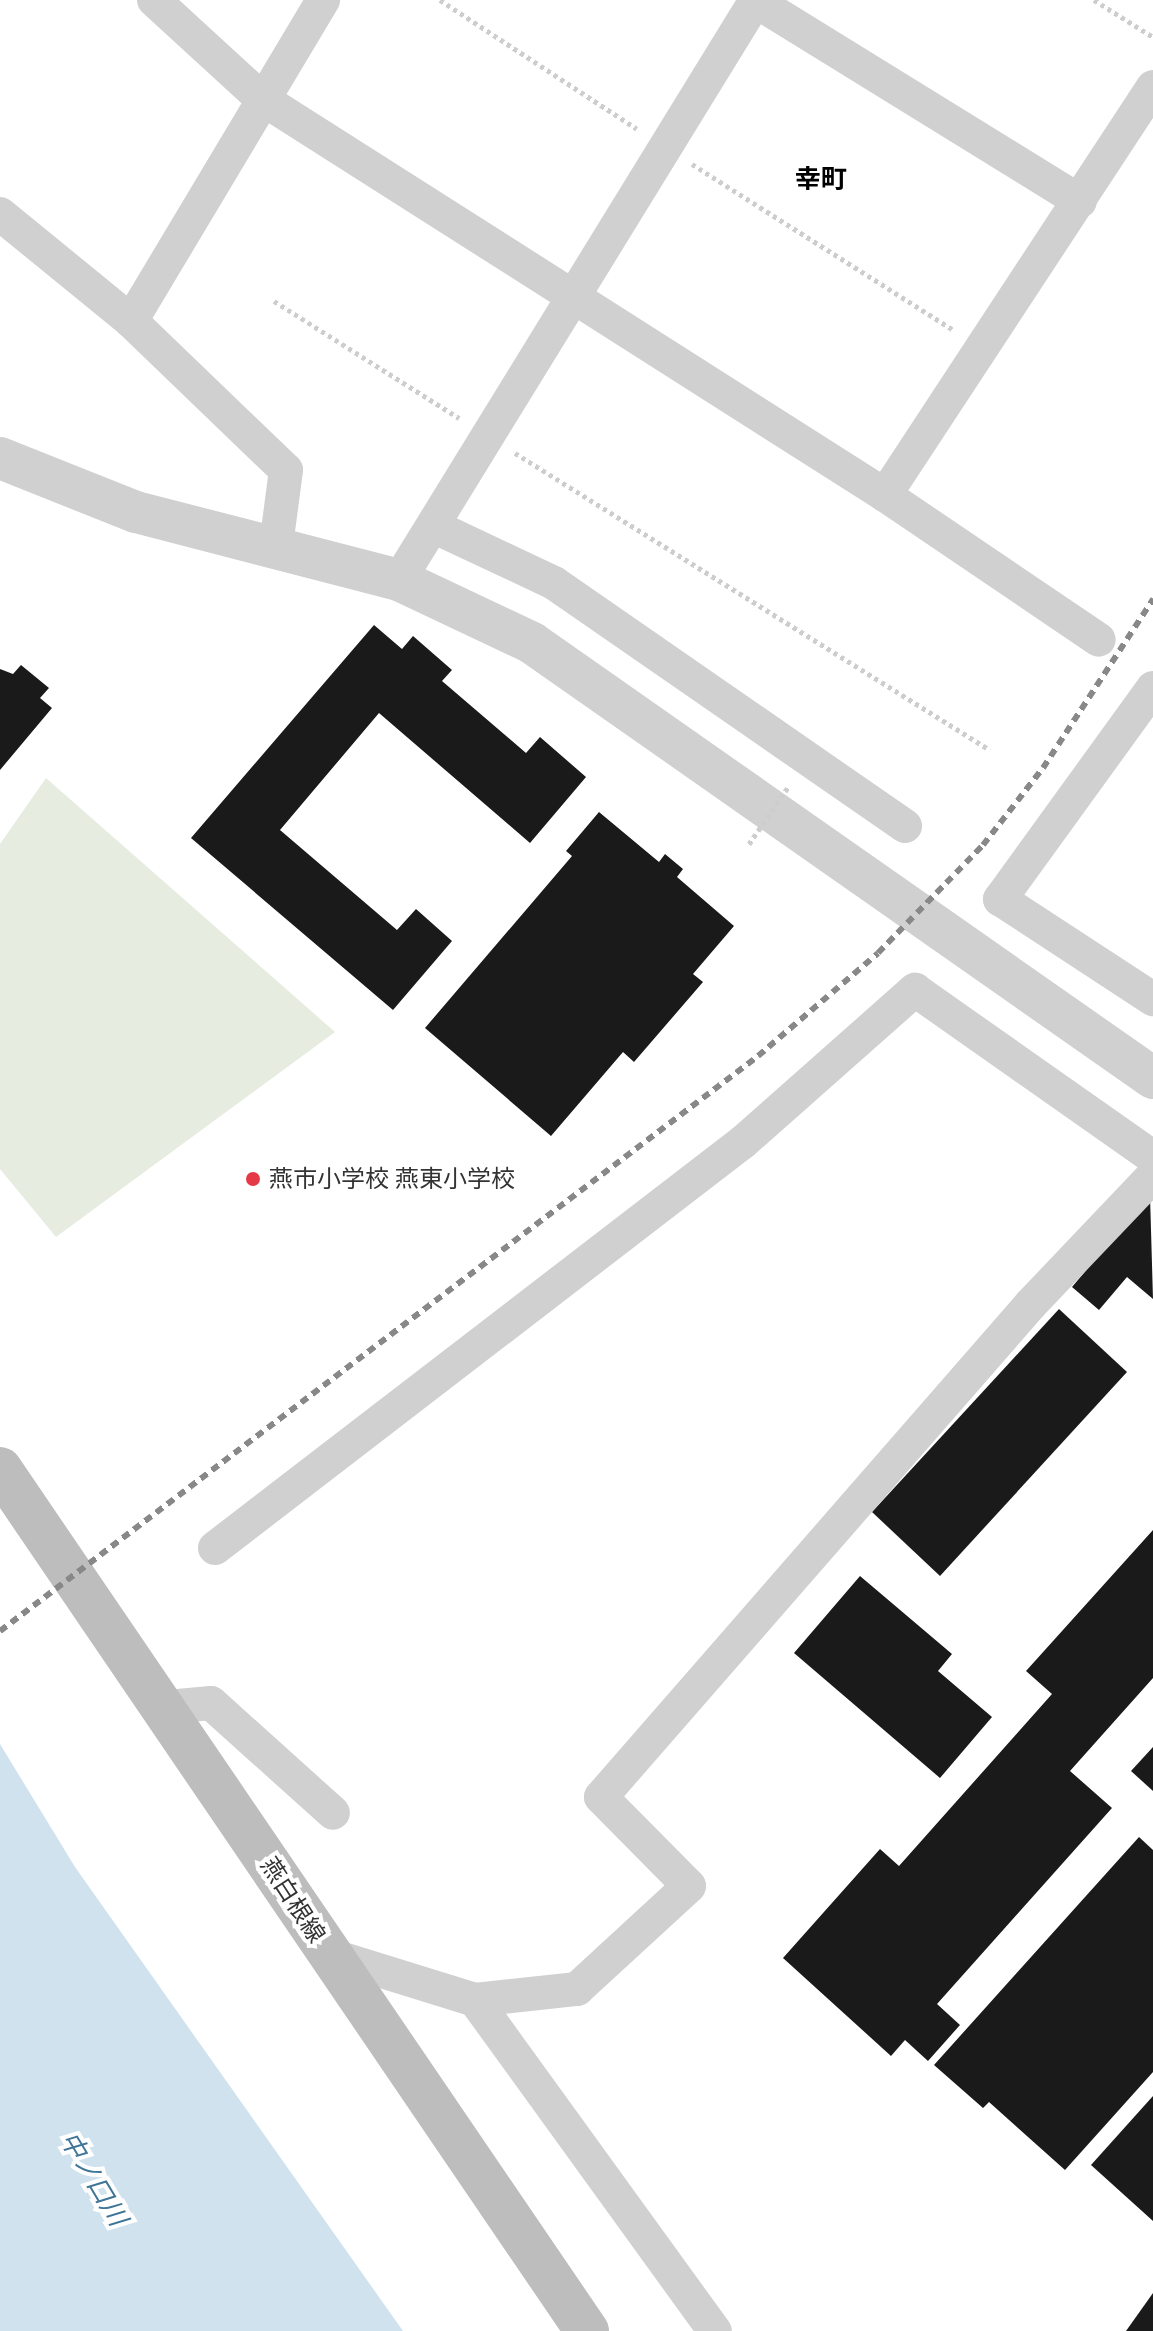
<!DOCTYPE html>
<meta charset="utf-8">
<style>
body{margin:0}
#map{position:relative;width:1153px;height:2331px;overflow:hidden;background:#fff;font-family:Raleway,"Noto Sans JP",sans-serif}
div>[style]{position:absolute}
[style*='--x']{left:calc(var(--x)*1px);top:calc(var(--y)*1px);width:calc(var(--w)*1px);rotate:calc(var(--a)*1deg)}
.green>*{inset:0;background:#e6ecdf}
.water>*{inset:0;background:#cfe2ee}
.building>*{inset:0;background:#1a1a1a}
.path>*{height:5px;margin-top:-2.5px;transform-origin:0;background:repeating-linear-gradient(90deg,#cdcdcd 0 4px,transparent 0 8px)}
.minor>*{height:34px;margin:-17px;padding:0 17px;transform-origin:17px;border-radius:17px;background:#d0d0d0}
.tertiary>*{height:42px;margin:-21px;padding:0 21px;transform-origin:21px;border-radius:21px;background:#d0d0d0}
.secondary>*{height:44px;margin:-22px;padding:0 22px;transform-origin:22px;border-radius:22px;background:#bdbdbd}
.rail>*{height:6px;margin-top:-3px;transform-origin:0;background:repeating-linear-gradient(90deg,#888 0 8px,transparent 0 14px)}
.path-bridge>*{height:5px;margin-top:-2.5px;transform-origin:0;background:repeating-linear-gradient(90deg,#cdcdcd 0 4px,transparent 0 8px)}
.dots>*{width:22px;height:22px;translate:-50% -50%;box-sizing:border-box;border:4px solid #fff;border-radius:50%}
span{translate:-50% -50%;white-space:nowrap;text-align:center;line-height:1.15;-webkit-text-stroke:8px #fff;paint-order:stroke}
.poi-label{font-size:24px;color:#333}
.left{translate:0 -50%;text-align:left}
.street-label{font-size:24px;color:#333}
.neighbourhood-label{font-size:26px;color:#000;font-weight:700}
.water-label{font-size:26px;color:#3f7597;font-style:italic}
</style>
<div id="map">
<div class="green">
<i style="clip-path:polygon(46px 778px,335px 1032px,56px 1237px,0 1169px,0 844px)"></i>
</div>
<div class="water">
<i style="clip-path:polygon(0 1744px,75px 1867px,403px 2331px,0 2331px)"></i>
</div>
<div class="building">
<i style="clip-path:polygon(374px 625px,402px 649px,413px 636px,452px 670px,442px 681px,526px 753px,540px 737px,586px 777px,530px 843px,379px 713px,280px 830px,397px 930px,416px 909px,452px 941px,393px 1010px,191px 838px)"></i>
<i style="clip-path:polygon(21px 665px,49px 688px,40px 698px,52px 708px,0 770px,0 669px,13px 674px)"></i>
<i style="clip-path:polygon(599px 812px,659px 862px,665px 854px,683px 869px,677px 877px,734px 926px,693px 974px,703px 982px,634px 1062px,623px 1052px,551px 1136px,425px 1028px,572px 856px,566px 851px)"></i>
<i style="clip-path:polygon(1150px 1195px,1153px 1299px,1127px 1277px,1099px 1310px,1072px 1287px)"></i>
<i style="clip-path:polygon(1059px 1309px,1127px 1372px,940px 1576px,872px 1512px)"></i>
<i style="clip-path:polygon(1153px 1530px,1153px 1678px,1070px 1771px,1112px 1808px,937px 2004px,960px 2025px,928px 2061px,905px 2040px,891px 2056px,783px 1958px,880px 1849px,899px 1866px,1052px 1694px,1026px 1671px)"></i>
<i style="clip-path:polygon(860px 1576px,952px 1654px,938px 1671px,992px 1717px,940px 1778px,794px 1653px)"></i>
<i style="clip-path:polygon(1153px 1747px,1153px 1791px,1131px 1771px)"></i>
<i style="clip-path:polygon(1139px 1837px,1153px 1850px,1153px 2072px,1065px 2170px,989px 2102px,983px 2108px,934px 2065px)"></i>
<i style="clip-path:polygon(1153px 2096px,1153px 2221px,1091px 2165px)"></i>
<i style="clip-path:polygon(1153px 2293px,1153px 2331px,1126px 2331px)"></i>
</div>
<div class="path">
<i style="--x:440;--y:0;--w:235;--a:33.2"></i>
<i style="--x:1094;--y:0;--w:70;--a:32.1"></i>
<i style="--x:692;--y:164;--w:310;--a:32.4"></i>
<i style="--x:274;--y:301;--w:219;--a:32.3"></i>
<i style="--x:515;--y:453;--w:560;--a:32.02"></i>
</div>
<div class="minor">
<i style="--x:154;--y:0;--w:145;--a:42.5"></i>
<i style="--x:261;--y:98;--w:740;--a:32.47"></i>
<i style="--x:885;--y:495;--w:258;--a:34.1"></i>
<i style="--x:754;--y:0;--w:383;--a:31.7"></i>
<i style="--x:0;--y:214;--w:169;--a:39.2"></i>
<i style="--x:131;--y:321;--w:215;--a:43.9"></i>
<i style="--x:286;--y:470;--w:77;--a:97.5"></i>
<i style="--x:131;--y:321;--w:374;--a:-59.1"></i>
<i style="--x:885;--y:495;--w:488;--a:-56.7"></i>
<i style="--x:433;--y:526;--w:134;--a:25.2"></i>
<i style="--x:554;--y:583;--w:427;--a:34.7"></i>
<i style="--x:399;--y:580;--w:681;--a:-58.39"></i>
<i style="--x:1153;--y:688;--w:261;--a:125.9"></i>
<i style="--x:1000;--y:899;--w:183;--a:33.2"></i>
<i style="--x:215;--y:1548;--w:666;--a:-37.56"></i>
<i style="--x:743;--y:1142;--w:230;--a:-41.5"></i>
<i style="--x:915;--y:990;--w:291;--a:35.1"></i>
<i style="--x:167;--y:1707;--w:44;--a:-5.2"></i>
<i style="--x:211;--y:1703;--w:164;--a:42"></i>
<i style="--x:330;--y:1955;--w:152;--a:17.2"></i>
<i style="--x:475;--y:2000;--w:103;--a:-6.2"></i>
<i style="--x:577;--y:1989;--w:152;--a:-42.6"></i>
<i style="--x:689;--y:1886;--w:125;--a:-134.7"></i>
<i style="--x:601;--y:1797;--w:653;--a:-48.91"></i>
<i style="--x:1030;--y:1305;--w:178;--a:-46.4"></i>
<i style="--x:475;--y:2000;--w:409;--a:54.1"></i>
</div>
<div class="tertiary">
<i style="--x:0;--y:458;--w:146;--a:21.7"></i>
<i style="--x:136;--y:512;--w:272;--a:14.5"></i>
<i style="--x:399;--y:580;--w:147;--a:25.3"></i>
<i style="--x:532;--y:643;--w:758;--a:35.01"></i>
</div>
<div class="secondary">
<i style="--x:0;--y:1469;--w:1043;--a:55.75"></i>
</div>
<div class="rail">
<i style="--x:0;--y:1631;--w:951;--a:-37.18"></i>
<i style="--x:758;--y:1056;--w:158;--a:-40.6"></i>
<i style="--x:878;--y:953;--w:151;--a:-45.8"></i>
<i style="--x:983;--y:845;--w:98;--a:-52.1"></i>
<i style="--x:1043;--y:768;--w:202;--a:-56.9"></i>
</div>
<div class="path-bridge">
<i style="--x:749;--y:844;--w:69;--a:-55.6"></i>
</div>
<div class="dots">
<i style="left:253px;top:1179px;background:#e63946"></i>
</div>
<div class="poi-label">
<span class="left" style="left:269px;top:1179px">燕市小学校 燕東小学校</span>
</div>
<div class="street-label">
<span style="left:293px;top:1900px;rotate:57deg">燕白根線</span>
</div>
<div class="neighbourhood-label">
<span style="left:821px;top:180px">幸町</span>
</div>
<div class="water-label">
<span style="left:93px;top:2179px;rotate:59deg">中ノ口川</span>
</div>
</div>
